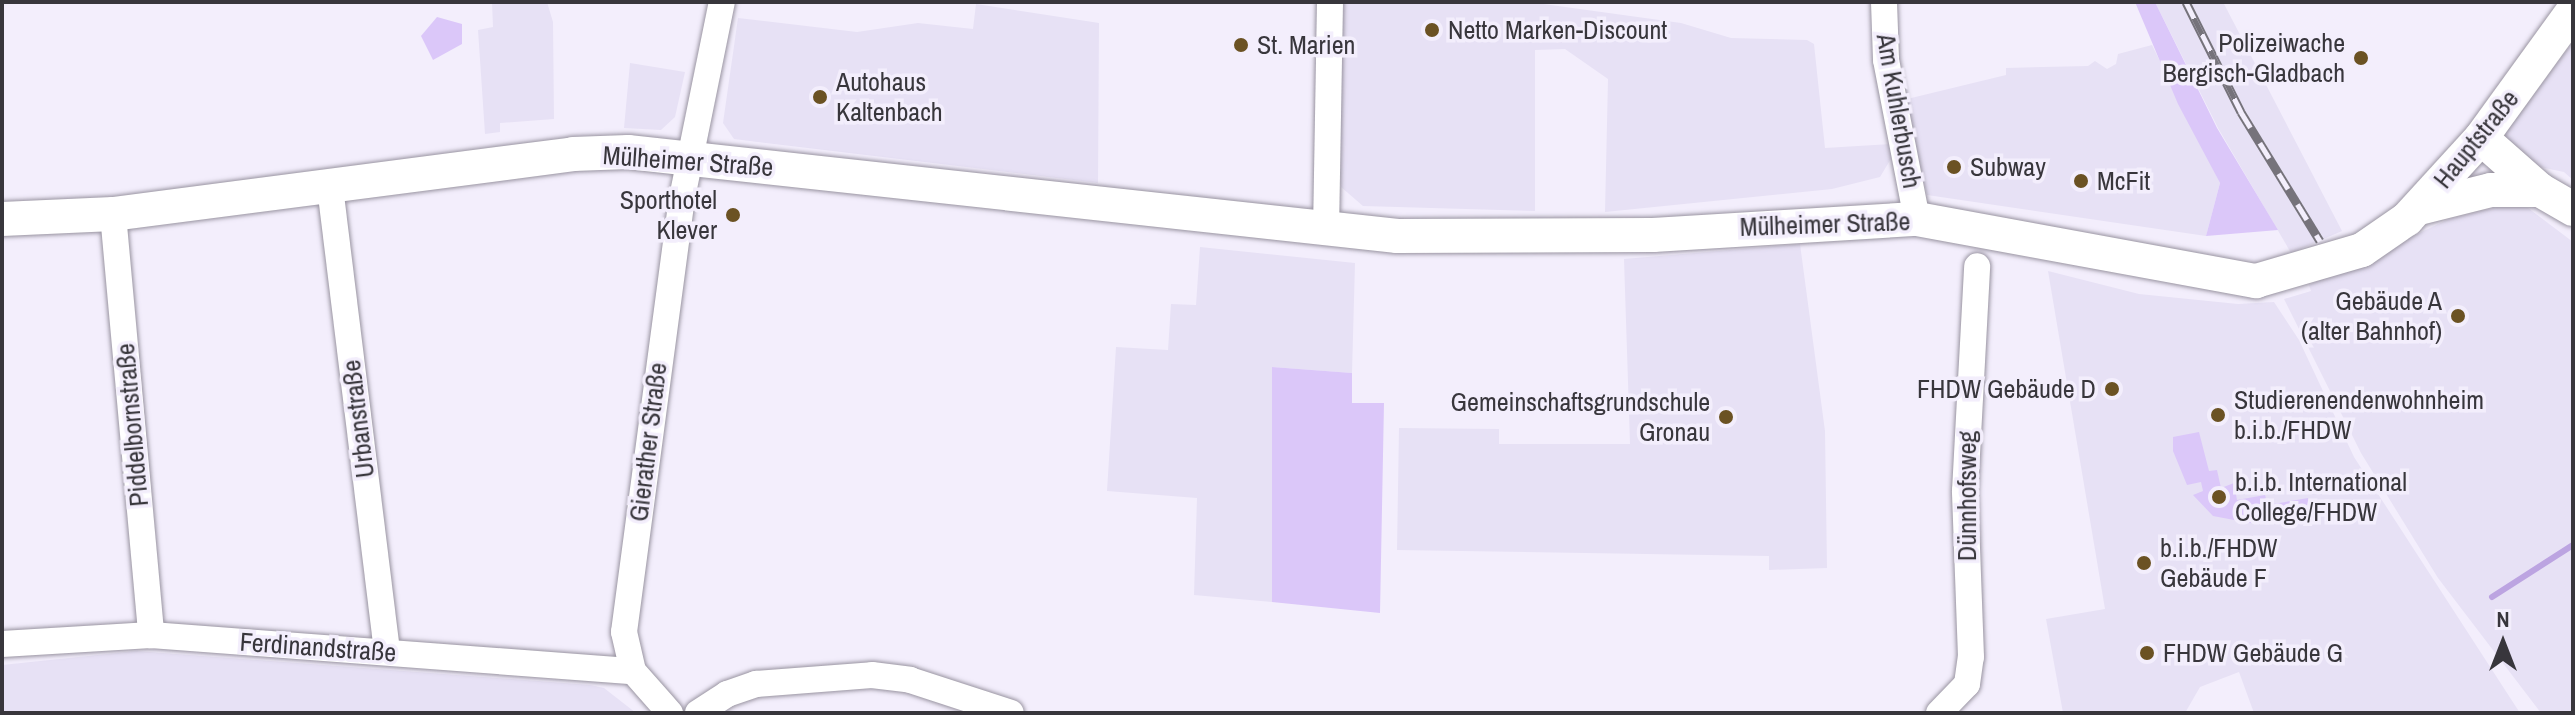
<!DOCTYPE html>
<meta charset="utf-8">
<style>
body{margin:0}
#map{position:relative;width:2575px;height:715px;overflow:hidden;background:#f3eefc;font-family:"Archivo Narrow",sans-serif}
div>[style]{position:absolute}
[style*='--x']{left:calc(var(--x)*1px);top:calc(var(--y)*1px);width:calc(var(--w)*1px);rotate:calc(var(--a)*1deg)}
.built>*{inset:0;background:#e7e1f5}
.green>*{inset:0;background:#dbc7f9}
.stream>*{height:6px;margin:-3px;padding:0 3px;transform-origin:3px;border-radius:3px;background:#bca4e1}
.roads{filter:drop-shadow(0 0 2px #9994a1) drop-shadow(0 0 2px #9994a1)}
.minor>*{height:26px;margin:-13px;padding:0 13px;transform-origin:13px;border-radius:13px;background:#fff}
.major>*{height:34px;margin:-17px;padding:0 17px;transform-origin:17px;border-radius:17px;background:#fff}
.rail>*{height:9px;margin-top:-4.5px;transform-origin:0;background:repeating-linear-gradient(90deg,#f3eefc 0 18px,#76737b 0 36px);box-sizing:border-box;border-block:2px solid #76737b}
.dots>*{width:22px;height:22px;translate:-50% -50%;box-sizing:border-box;border:4px solid #f3eefc;border-radius:50%}
span{translate:-50% -50%;white-space:nowrap;text-align:center;line-height:1.15;-webkit-text-stroke:7px #f3eefc;paint-order:stroke}
.poi-label{font-size:26px;color:#38363c}
.left{translate:0 -50%;text-align:left}
.right{translate:-100% -50%;text-align:right}
.street-label{font-size:26px;color:#38363c}
.frame{position:absolute;inset:0;border:4px solid #38363c;pointer-events:none}
.north{position:absolute;left:2463px;top:603px;width:80px;height:80px;-webkit-text-stroke:6px #f3eefc;paint-order:stroke;rotate:0deg;font-size:22px;font-weight:700;line-height:32px;text-align:center;color:#38363c}
.north::after{content:'';display:block;margin:auto;width:28px;height:36px;background:#38363c;clip-path:polygon(50% 0,100% 100%,50% 72%,0 100%)}
</style>
<div id="map">
<div class="built">
<i style="clip-path:polygon(492px 2px,547px 2px,553px 22px,554px 119px,500px 123px,500px 132px,485px 134px,478px 30px,493px 27px)"></i>
<i style="clip-path:polygon(1344px 2px,1529px 2px,1681px 23px,1731px 38px,1807px 40px,1814px 44px,1825px 148px,1891px 144px,1892px 157px,1880px 177px,1832px 189px,1605px 212px,1608px 79px,1565px 49px,1535px 50px,1535px 211px,1363px 206px,1341px 187px,1339px 73px)"></i>
<i style="clip-path:polygon(2155px 2px,2223px 2px,2342px 231px,2291px 253px,2218px 128px)"></i>
<i style="clip-path:polygon(976px 4px,1099px 23px,1098px 183px,734px 139px,723px 123px,738px 18px,857px 32px,918px 23px,973px 29px)"></i>
<i style="clip-path:polygon(2573px 42px,2573px 180px,2564px 172px,2535px 166px,2505px 138px,2506px 131px)"></i>
<i style="clip-path:polygon(2152px 45px,2220px 183px,2206px 236px,1927px 195px,1903px 100px,2006px 75px,2006px 68px,2088px 66px,2095px 61px,2107px 69px,2116px 64px,2118px 54px)"></i>
<i style="clip-path:polygon(630px 63px,685px 72px,675px 117px,661px 130px,624px 128px)"></i>
<i style="clip-path:polygon(2505px 205px,2528px 208px,2573px 242px,2573px 713px,2541px 713px,2438px 578px,2361px 453px,2284px 299px,2311px 291px,2309px 285px,2449px 219px)"></i>
<i style="clip-path:polygon(1800px 244px,1825px 431px,1827px 568px,1769px 570px,1769px 556px,1397px 550px,1399px 428px,1499px 429px,1499px 444px,1630px 444px,1624px 259px)"></i>
<i style="clip-path:polygon(1200px 247px,1355px 263px,1352px 373px,1272px 367px,1272px 602px,1194px 595px,1197px 498px,1107px 491px,1116px 347px,1168px 350px,1171px 304px,1196px 305px)"></i>
<i style="clip-path:polygon(2048px 271px,2139px 294px,2238px 304px,2274px 302px,2299px 340px,2354px 457px,2520px 713px,2254px 713px,2239px 672px,2200px 687px,2185px 713px,2063px 713px,2046px 619px,2105px 609px)"></i>
<i style="clip-path:polygon(136px 651px,590px 685px,604px 688px,636px 713px,2px 713px,2px 665px)"></i>
</div>
<div class="green">
<i style="clip-path:polygon(2135px 2px,2155px 2px,2217px 128px,2278px 230px,2206px 236px,2220px 183px,2178px 104px)"></i>
<i style="clip-path:polygon(437px 17px,462px 24px,462px 44px,433px 60px,421px 36px)"></i>
<i style="clip-path:polygon(1272px 367px,1352px 373px,1352px 403px,1384px 403px,1380px 613px,1272px 602px)"></i>
<i style="clip-path:polygon(2199px 432px,2209px 471px,2217px 470px,2221px 488px,2234px 483px,2237px 500px,2265px 495px,2268px 505px,2308px 498px,2311px 512px,2250px 523px,2213px 516px,2193px 495px,2203px 491px,2201px 482px,2187px 485px,2173px 451px,2173px 437px)"></i>
</div>
<div class="stream">
<i style="--x:2492;--y:597;--w:96;--a:-32.7"></i>
</div>
<div class="roads">
<div class="minor">
<i style="--x:1884;--y:2;--w:58;--a:88"></i>
<i style="--x:1886;--y:60;--w:162;--a:79"></i>
<i style="--x:330;--y:187;--w:467;--a:83"></i>
<i style="--x:113;--y:214;--w:423;--a:84.8"></i>
<i style="--x:1326;--y:231;--w:229;--a:-89"></i>
<i style="--x:2;--y:644;--w:149;--a:-3.5"></i>
<i style="--x:151;--y:635;--w:483;--a:4.3"></i>
<i style="--x:670;--y:713;--w:56;--a:-131.4"></i>
<i style="--x:633;--y:671;--w:40;--a:-103"></i>
<i style="--x:624;--y:632;--w:438;--a:-82.4"></i>
<i style="--x:682;--y:198;--w:200;--a:-78.5"></i>
<i style="--x:698;--y:713;--w:35;--a:-33"></i>
<i style="--x:727;--y:694;--w:31;--a:-19"></i>
<i style="--x:756;--y:684;--w:116;--a:-4.4"></i>
<i style="--x:872;--y:675;--w:38;--a:7"></i>
<i style="--x:910;--y:680;--w:106;--a:18.1"></i>
<i style="--x:1939;--y:713;--w:40;--a:-46"></i>
<i style="--x:1967;--y:684;--w:27;--a:-82"></i>
<i style="--x:1971;--y:657;--w:166;--a:-92.1"></i>
<i style="--x:1965;--y:491;--w:225;--a:-86.9"></i>
</div>
<div class="major">
<i style="--x:2481;--y:138;--w:79;--a:41.4"></i>
<i style="--x:2540;--y:190;--w:38;--a:30"></i>
<i style="--x:2419;--y:208;--w:74;--a:-14"></i>
<i style="--x:2491;--y:190;--w:49;--a:0"></i>
<i style="--x:2;--y:219;--w:111;--a:-2.6"></i>
<i style="--x:113;--y:214;--w:464;--a:-7.4"></i>
<i style="--x:573;--y:154;--w:55;--a:-2.1"></i>
<i style="--x:628;--y:152;--w:774;--a:6.23"></i>
<i style="--x:1397;--y:236;--w:256;--a:-0.2"></i>
<i style="--x:1653;--y:235;--w:264;--a:-3.5"></i>
<i style="--x:1917;--y:219;--w:345;--a:10.4"></i>
<i style="--x:2256;--y:281;--w:110;--a:-16.3"></i>
<i style="--x:2362;--y:250;--w:55;--a:-34.6"></i>
<i style="--x:2407;--y:219;--w:110;--a:-47.6"></i>
<i style="--x:2481;--y:138;--w:157;--a:-54.1"></i>
</div>
</div>
<div class="rail">
<i style="--x:2186;--y:2;--w:123;--a:63.4"></i>
<i style="--x:2241;--y:112;--w:151;--a:58.5"></i>
</div>
<div class="dots">
<i style="left:1432px;top:30px;background:#6b5223"></i>
<i style="left:1241px;top:45px;background:#6b5223"></i>
<i style="left:2361px;top:58px;background:#6b5223"></i>
<i style="left:820px;top:97px;background:#6b5223"></i>
<i style="left:1954px;top:167px;background:#6b5223"></i>
<i style="left:2081px;top:181px;background:#6b5223"></i>
<i style="left:733px;top:215px;background:#6b5223"></i>
<i style="left:2458px;top:316px;background:#6b5223"></i>
<i style="left:2112px;top:389px;background:#6b5223"></i>
<i style="left:2218px;top:415px;background:#6b5223"></i>
<i style="left:1726px;top:417px;background:#6b5223"></i>
<i style="left:2219px;top:497px;background:#6b5223"></i>
<i style="left:2144px;top:563px;background:#6b5223"></i>
<i style="left:2147px;top:653px;background:#6b5223"></i>
</div>
<div class="poi-label">
<span class="left" style="left:1448px;top:30px">Netto Marken-Discount</span>
<span class="right" style="left:2345px;top:58px">Polizeiwache<br>Bergisch-Gladbach</span>
<span class="left" style="left:1257px;top:45px">St. Marien</span>
<span class="left" style="left:836px;top:97px">Autohaus<br>Kaltenbach</span>
<span class="left" style="left:1970px;top:167px">Subway</span>
<span class="left" style="left:2097px;top:181px">McFit</span>
<span class="right" style="left:717px;top:215px">Sporthotel<br>Klever</span>
<span class="right" style="left:2442px;top:316px">Gebäude A<br>(alter Bahnhof)</span>
<span class="right" style="left:2096px;top:389px">FHDW Gebäude D</span>
<span class="left" style="left:2234px;top:415px">Studierenendenwohnheim<br>b.i.b./FHDW</span>
<span class="right" style="left:1710px;top:417px">Gemeinschaftsgrundschule<br>Gronau</span>
<span class="left" style="left:2235px;top:497px">b.i.b. International<br>College/FHDW</span>
<span class="left" style="left:2160px;top:563px">b.i.b./FHDW<br>Gebäude F</span>
<span class="left" style="left:2163px;top:653px">FHDW Gebäude G</span>
</div>
<div class="street-label">
<span style="left:1899px;top:111px;rotate:80deg">Am Kuhlerbusch</span>
<span style="left:2476px;top:139px;rotate:-51deg">Hauptstraße</span>
<span style="left:688px;top:161px;rotate:4deg">Mülheimer Straße</span>
<span style="left:1825px;top:224px;rotate:-2deg">Mülheimer Straße</span>
<span style="left:358px;top:419px;rotate:-97deg">Urbanstraße</span>
<span style="left:132px;top:425px;rotate:-95deg">Piddelbornstraße</span>
<span style="left:648px;top:442px;rotate:-83deg">Gierather Straße</span>
<span style="left:1967px;top:496px;rotate:-90deg">Dünnhofsweg</span>
<span style="left:318px;top:647px;rotate:4deg">Ferdinandstraße</span>
</div>
<div class="frame"></div>
<div class="north">N</div>
</div>
